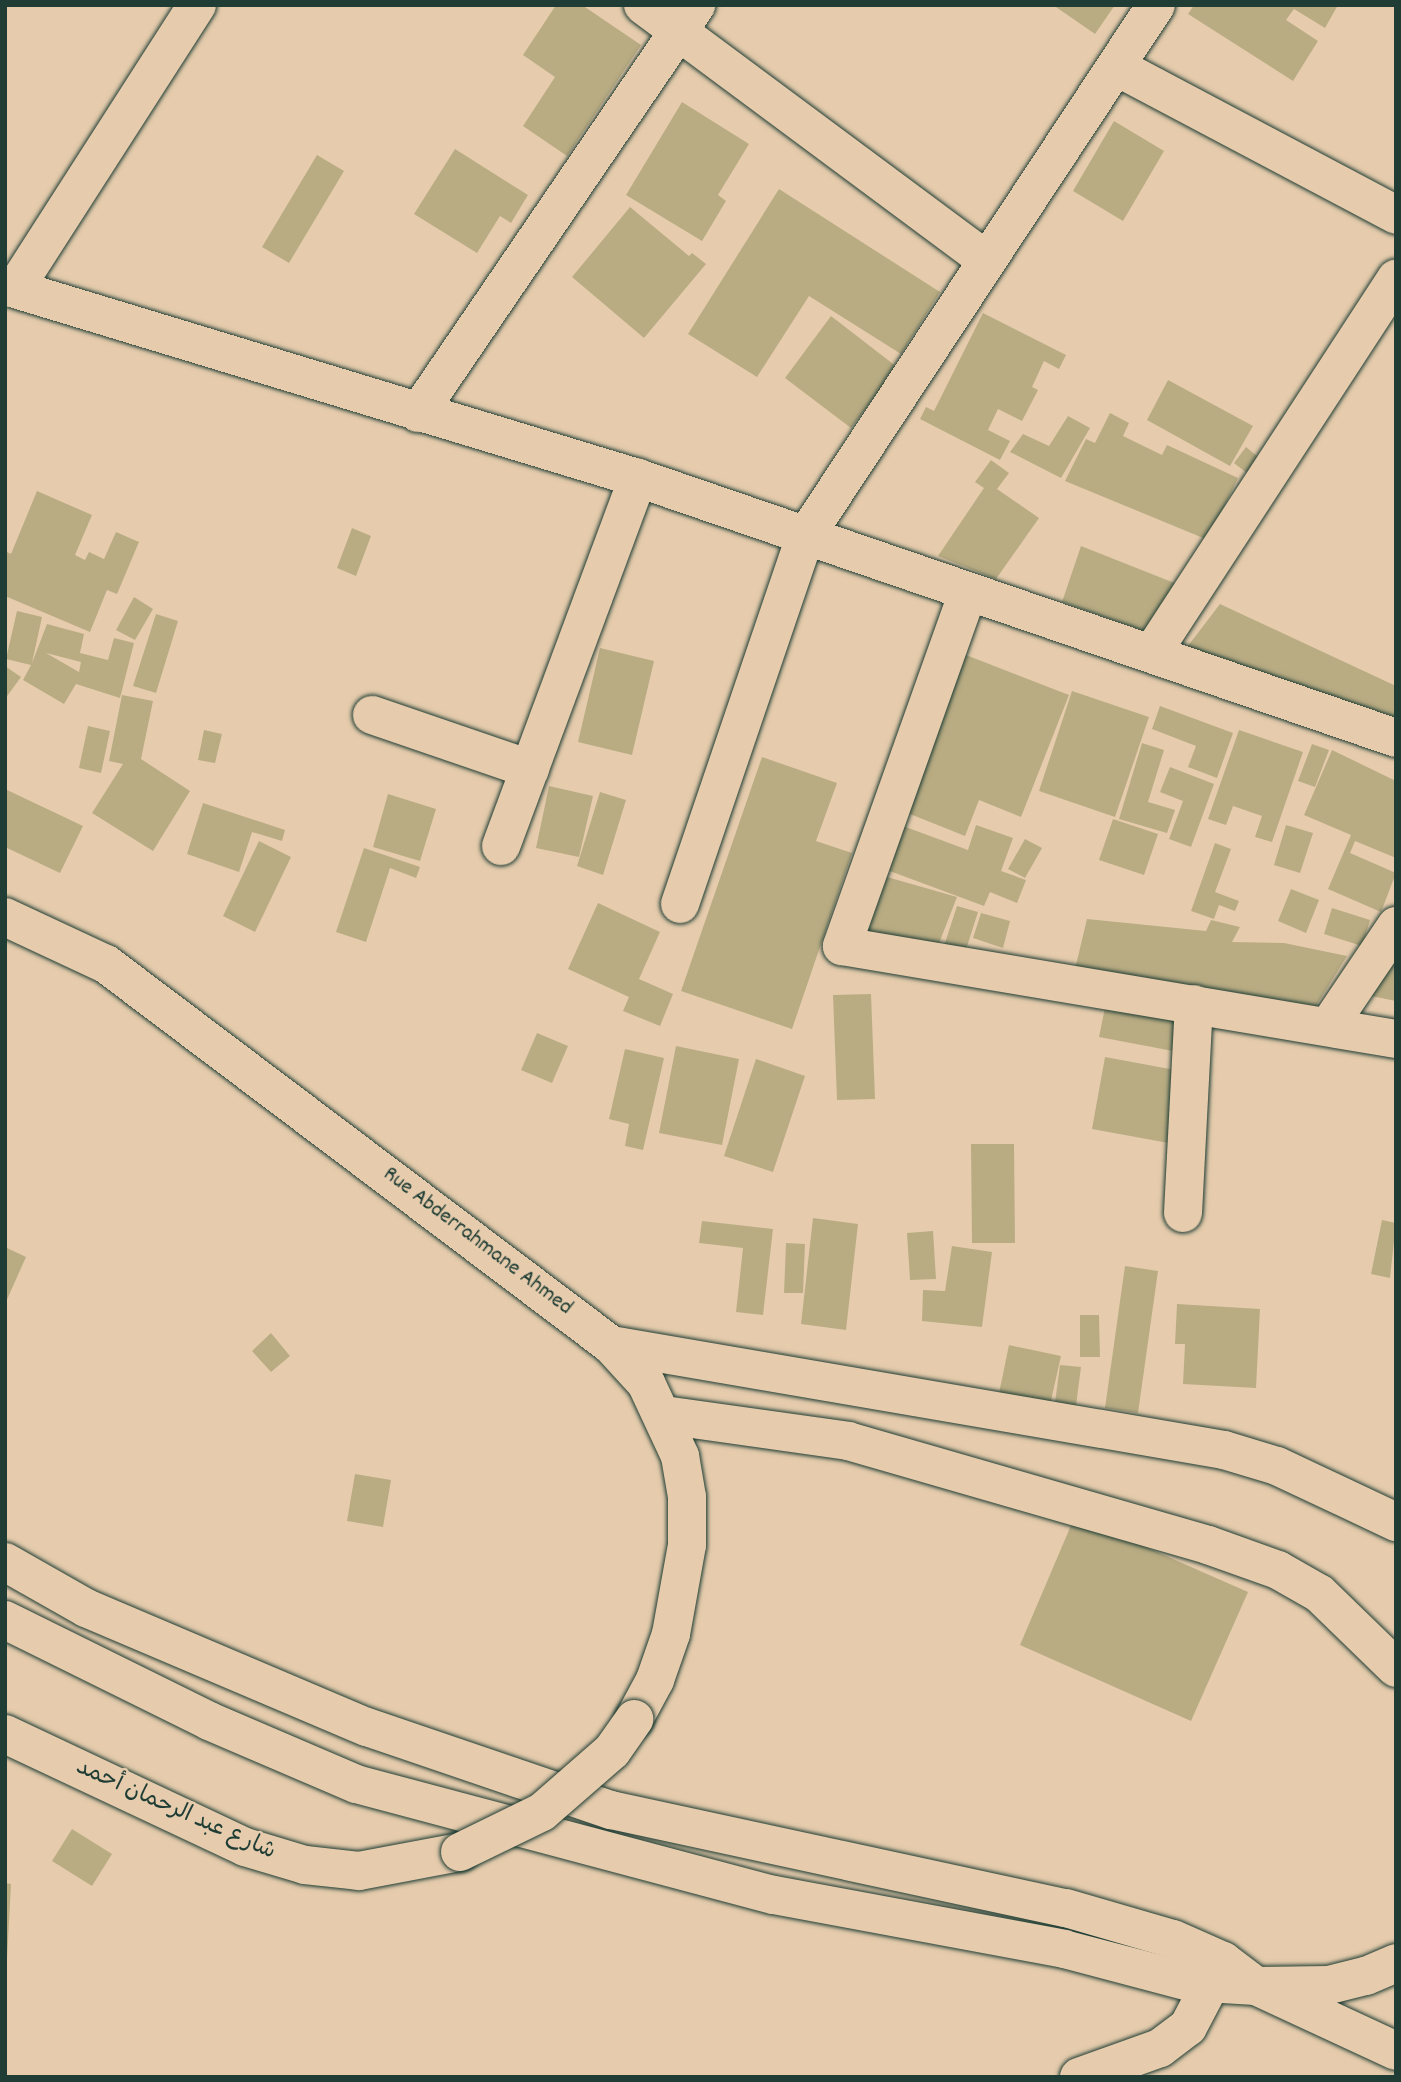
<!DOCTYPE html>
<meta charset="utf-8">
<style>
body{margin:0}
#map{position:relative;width:1401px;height:2082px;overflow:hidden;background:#e6ccad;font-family:Dekko,"Playpen Sans Arabic",sans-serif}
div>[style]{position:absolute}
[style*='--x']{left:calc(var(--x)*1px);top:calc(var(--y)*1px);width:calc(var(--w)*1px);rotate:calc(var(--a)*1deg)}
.building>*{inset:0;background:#b9ac83}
.roads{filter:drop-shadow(0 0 2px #1f3d34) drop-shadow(0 0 2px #1f3d34)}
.street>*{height:38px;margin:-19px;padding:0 19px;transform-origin:19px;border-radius:19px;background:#e6ccad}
.secondary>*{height:38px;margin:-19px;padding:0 19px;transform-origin:19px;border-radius:19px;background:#e6ccad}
.primary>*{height:38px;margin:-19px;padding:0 19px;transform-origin:19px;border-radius:19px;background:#e6ccad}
.bridges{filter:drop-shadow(0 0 2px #1f3d34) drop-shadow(0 0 2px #1f3d34)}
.secondary-bridge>*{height:38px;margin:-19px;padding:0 19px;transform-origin:19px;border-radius:19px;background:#e6ccad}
span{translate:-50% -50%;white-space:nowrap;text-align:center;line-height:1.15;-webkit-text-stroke:5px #e6ccad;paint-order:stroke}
.street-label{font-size:23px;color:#1f3d34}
.frame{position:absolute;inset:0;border:7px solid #1f3d34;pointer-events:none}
</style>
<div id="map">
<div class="building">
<i style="clip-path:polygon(556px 5px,582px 5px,641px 45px,567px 156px,523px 126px,555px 77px,523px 55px)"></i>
<i style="clip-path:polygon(1053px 5px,1115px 5px,1095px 34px)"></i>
<i style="clip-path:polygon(1194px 5px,1338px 5px,1325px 28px,1294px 9px,1286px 20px,1318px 41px,1293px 81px,1188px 14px)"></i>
<i style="clip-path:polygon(682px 102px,749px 144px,718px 195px,726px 201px,702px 241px,626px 195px)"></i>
<i style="clip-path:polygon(1114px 121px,1164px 151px,1123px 221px,1073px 191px)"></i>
<i style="clip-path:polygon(455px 149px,528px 195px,511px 223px,500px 216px,477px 253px,414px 214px)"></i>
<i style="clip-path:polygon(317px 155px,344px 171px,289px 263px,262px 247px)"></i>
<i style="clip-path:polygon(779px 189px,940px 292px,901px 354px,809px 296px,757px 377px,688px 334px)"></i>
<i style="clip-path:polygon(630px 207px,689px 256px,692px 253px,706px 264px,644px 338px,572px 277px)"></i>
<i style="clip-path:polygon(983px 313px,1066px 355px,1059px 369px,1044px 361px,1032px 387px,1038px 390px,1022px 421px,998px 409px,988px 430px,1010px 441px,1000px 460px,920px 419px,926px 407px,934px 411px)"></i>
<i style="clip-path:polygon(831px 316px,897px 367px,851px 428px,785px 378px)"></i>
<i style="clip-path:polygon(1168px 380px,1253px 426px,1230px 466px,1147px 420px)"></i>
<i style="clip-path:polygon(1110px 413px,1129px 423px,1123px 436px,1162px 455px,1167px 445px,1238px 478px,1208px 540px,1065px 481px,1086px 439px,1095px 443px)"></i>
<i style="clip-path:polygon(1068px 416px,1090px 428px,1061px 478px,1010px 452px,1023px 434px,1049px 446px)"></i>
<i style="clip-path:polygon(1246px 447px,1268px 465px,1257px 481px,1234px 463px)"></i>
<i style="clip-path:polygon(991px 460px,1009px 473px,997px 489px,1039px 518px,996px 579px,938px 556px,984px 488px,975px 482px)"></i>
<i style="clip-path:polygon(37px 491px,92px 515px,75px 555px,85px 560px,89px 552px,104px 559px,116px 532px,139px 542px,117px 594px,107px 590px,90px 632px,5px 596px,5px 551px,11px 554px)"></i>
<i style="clip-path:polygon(352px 528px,371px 536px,356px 576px,337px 568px)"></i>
<i style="clip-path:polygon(1081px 546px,1177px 584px,1144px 631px,1062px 602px)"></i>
<i style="clip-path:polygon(134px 597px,153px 609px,135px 640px,116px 630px)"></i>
<i style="clip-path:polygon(1220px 604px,1396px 686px,1396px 722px,1184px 651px)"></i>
<i style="clip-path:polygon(evenodd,17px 611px,42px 617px,32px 663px,47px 624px,84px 634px,80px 653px,108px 660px,114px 638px,134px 643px,120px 698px,76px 684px,64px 704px,23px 680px,31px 665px,6px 659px,17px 611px,46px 653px,81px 662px,79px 672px,46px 653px)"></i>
<i style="clip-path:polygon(156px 614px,178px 621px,156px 693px,133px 686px)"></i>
<i style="clip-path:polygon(600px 648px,654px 661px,632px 755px,578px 742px)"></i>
<i style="clip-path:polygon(966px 655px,1069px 695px,1021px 817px,979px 800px,965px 836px,905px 812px)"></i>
<i style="clip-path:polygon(5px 666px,21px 677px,5px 699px)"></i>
<i style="clip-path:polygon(1072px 691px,1149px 717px,1115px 817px,1039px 791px)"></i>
<i style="clip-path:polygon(122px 695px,153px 701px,141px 759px,190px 791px,153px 851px,92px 813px,123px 764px,109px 761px)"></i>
<i style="clip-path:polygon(1160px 706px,1233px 733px,1217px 778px,1188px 767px,1196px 746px,1152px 729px)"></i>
<i style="clip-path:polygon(88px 726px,110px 731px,101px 773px,79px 768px)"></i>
<i style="clip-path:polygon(204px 730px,222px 734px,215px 763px,198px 760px)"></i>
<i style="clip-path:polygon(1239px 730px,1303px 752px,1272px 842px,1255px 837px,1262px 816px,1233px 806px,1226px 825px,1208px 819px)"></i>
<i style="clip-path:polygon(1142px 743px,1164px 750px,1148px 802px,1175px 810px,1167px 833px,1119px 819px)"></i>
<i style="clip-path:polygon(1312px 744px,1329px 750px,1315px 787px,1298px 781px)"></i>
<i style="clip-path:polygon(1332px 750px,1396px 781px,1396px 858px,1355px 841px,1350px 853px,1396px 873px,1381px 912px,1328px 889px,1351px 835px,1304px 815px)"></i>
<i style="clip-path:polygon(762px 757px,837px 783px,816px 841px,852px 853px,792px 1029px,681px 991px)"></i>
<i style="clip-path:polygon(1170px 767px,1214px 784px,1191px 847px,1169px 839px,1183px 801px,1160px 792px)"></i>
<i style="clip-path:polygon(549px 786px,593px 796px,579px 857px,536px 848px)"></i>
<i style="clip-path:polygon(5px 789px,83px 826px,60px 873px,5px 847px)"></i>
<i style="clip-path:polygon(600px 792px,626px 800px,603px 875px,577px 866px)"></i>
<i style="clip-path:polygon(388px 794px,436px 809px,420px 861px,373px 847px)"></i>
<i style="clip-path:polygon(203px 803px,285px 830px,282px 841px,252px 832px,239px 872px,187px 854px)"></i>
<i style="clip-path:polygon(1113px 819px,1158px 834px,1144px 875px,1099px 860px)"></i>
<i style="clip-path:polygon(976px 825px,1013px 838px,1001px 871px,1026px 880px,1017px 903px,990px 892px,984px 906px,887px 870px,903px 826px,968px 850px)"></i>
<i style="clip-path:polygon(1286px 825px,1313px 833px,1300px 873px,1274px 865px)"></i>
<i style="clip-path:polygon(1025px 839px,1042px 848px,1025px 878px,1008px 869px)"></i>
<i style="clip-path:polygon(259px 841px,291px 857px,255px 932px,223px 916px)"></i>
<i style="clip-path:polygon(1215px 843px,1231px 849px,1215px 892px,1239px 901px,1235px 911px,1219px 905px,1214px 919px,1191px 911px)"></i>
<i style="clip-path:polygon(364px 848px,420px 867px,416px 878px,390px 868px,366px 942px,336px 932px)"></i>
<i style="clip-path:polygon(880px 875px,957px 897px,938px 946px,858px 935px)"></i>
<i style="clip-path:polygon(1291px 889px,1319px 900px,1306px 933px,1278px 921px)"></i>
<i style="clip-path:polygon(598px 903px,660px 932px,639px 979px,673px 994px,660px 1026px,623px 1011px,629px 997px,568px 969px)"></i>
<i style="clip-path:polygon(957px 906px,978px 912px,964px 956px,943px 949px)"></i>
<i style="clip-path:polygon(1332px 908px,1370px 920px,1362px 946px,1324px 934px)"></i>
<i style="clip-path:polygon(981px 913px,1010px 921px,1003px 948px,973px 938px)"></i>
<i style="clip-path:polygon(1087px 919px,1206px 931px,1211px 920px,1240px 927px,1232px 942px,1284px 943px,1347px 956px,1314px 1009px,1075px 969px)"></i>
<i style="clip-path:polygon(1396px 929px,1396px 1001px,1356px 993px)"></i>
<i style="clip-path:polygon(1108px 993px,1181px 1007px,1173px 1051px,1099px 1037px)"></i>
<i style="clip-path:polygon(871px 994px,875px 1099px,837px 1100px,833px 995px)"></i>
<i style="clip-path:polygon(537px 1033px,568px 1046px,552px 1083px,521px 1070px)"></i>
<i style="clip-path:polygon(676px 1046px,739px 1059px,722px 1145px,659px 1133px)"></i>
<i style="clip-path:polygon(625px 1049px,664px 1058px,643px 1150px,625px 1146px,629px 1124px,609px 1119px)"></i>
<i style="clip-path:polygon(1105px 1057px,1186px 1072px,1174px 1144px,1092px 1129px)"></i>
<i style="clip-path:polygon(756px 1059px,805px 1076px,773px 1172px,724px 1156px)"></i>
<i style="clip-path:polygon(971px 1144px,1014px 1144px,1015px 1243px,972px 1243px)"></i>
<i style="clip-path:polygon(813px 1218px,858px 1224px,846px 1330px,801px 1324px)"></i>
<i style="clip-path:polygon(1382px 1220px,1396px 1223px,1390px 1278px,1371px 1274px)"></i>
<i style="clip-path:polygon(702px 1221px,773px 1229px,763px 1315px,736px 1312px,743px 1248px,699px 1243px)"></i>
<i style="clip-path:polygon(933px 1231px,936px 1279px,910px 1280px,907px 1233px)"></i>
<i style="clip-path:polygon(786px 1243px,805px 1244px,803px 1293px,784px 1293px)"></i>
<i style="clip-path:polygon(952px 1246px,992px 1252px,982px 1327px,922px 1321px,923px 1290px,945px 1291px)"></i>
<i style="clip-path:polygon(5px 1247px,26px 1257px,5px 1304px)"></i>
<i style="clip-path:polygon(1125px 1266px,1158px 1271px,1138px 1413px,1105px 1408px)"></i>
<i style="clip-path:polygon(1177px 1304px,1260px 1309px,1256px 1388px,1183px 1384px,1185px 1344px,1175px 1344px)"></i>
<i style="clip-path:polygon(1080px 1315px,1099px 1315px,1100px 1357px,1080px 1357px)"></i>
<i style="clip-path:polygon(271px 1333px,290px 1356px,271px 1372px,252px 1351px)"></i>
<i style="clip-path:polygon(1009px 1345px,1061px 1356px,1048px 1414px,997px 1403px)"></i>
<i style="clip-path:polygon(1060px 1365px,1081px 1367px,1074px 1421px,1053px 1418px)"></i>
<i style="clip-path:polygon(355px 1474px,391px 1480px,383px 1527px,347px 1521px)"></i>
<i style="clip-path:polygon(1075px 1516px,1248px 1592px,1191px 1721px,1020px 1645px)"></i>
<i style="clip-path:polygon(72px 1829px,112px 1854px,92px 1886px,52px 1861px)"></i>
<i style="clip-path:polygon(5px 1883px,11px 1884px,7px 1959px,5px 1959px)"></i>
</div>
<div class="roads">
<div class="street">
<i style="--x:197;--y:5;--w:337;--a:122.7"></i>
<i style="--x:15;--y:289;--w:651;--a:16.88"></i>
<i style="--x:638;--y:478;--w:801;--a:18.93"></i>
<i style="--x:643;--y:5;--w:427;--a:36.6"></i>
<i style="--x:1117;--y:67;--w:316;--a:27.9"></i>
<i style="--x:418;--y:413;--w:494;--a:-55.7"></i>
<i style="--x:968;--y:592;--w:376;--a:109.6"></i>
<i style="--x:842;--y:946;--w:562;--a:9.53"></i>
<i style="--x:1152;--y:653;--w:447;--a:-56.9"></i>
<i style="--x:372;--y:715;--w:167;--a:18.9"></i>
<i style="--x:501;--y:846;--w:393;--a:-69.6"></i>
<i style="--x:680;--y:904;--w:388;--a:-71.2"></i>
<i style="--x:805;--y:537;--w:637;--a:-56.58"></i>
<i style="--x:1328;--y:1027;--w:122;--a:-56"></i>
<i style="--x:1183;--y:1213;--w:209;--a:-87"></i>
<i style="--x:1079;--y:2077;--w:86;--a:-19.7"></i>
<i style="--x:1160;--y:2048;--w:35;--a:-37"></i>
<i style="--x:1188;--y:2027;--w:47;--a:-62.4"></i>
</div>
<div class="secondary">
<i style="--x:5;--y:917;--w:111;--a:25"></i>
<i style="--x:106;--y:964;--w:633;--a:37.03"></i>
<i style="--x:611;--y:1345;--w:52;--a:47.4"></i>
<i style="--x:646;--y:1383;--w:81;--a:65"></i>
<i style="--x:680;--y:1456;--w:42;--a:80.3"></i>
<i style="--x:687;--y:1497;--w:48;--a:90"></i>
<i style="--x:687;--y:1545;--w:90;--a:100.2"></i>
<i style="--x:671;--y:1634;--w:49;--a:109.2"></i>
<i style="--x:655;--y:1680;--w:44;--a:118.3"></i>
<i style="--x:611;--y:1345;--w:622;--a:9.72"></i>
<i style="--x:1224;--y:1450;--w:55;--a:16.8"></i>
<i style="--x:1277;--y:1466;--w:132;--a:25.2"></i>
<i style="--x:664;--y:1415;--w:186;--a:8"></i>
<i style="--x:848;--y:1441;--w:375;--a:16.1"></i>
<i style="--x:1208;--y:1545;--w:74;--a:19.7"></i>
<i style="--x:1278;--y:1570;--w:48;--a:29.7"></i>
<i style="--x:1320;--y:1594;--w:106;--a:44.2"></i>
<i style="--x:5;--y:1734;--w:265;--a:25.2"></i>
<i style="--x:245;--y:1847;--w:63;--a:16.7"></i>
<i style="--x:305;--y:1865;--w:54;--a:6.3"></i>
<i style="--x:359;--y:1871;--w:103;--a:-10.7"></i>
<i style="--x:1256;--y:1986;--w:73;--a:-0.8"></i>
<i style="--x:1329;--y:1985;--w:38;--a:-14"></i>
<i style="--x:1366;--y:1976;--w:33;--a:-23"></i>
</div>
<div class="primary">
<i style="--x:5;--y:1562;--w:93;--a:29.6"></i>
<i style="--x:86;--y:1608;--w:305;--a:23"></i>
<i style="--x:367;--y:1727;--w:258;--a:18.8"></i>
<i style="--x:611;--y:1810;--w:465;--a:12.2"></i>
<i style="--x:1066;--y:1908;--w:111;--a:16.2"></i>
<i style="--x:1173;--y:1939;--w:55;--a:23.7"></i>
<i style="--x:1223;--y:1961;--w:41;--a:37.1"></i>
<i style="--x:1256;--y:1986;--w:154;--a:24.9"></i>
<i style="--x:5;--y:1620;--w:228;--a:26.3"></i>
<i style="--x:209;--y:1721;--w:160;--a:23.2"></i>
<i style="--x:356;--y:1784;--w:432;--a:14.9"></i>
<i style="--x:774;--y:1895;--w:295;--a:10.5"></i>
<i style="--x:1064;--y:1949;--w:129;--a:14.8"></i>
<i style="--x:1189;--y:1982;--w:67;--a:3.4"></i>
</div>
</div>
<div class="bridges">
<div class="secondary-bridge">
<i style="--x:460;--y:1852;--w:91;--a:-26"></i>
<i style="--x:542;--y:1812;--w:93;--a:-41.1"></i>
<i style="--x:612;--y:1751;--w:39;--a:-55"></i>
</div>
</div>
<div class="street-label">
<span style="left:477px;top:1242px;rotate:37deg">Rue Abderrahmane Ahmed</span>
<span style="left:175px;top:1811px;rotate:24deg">شارع عبد الرحمان أحمد</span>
</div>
<div class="frame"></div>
</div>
